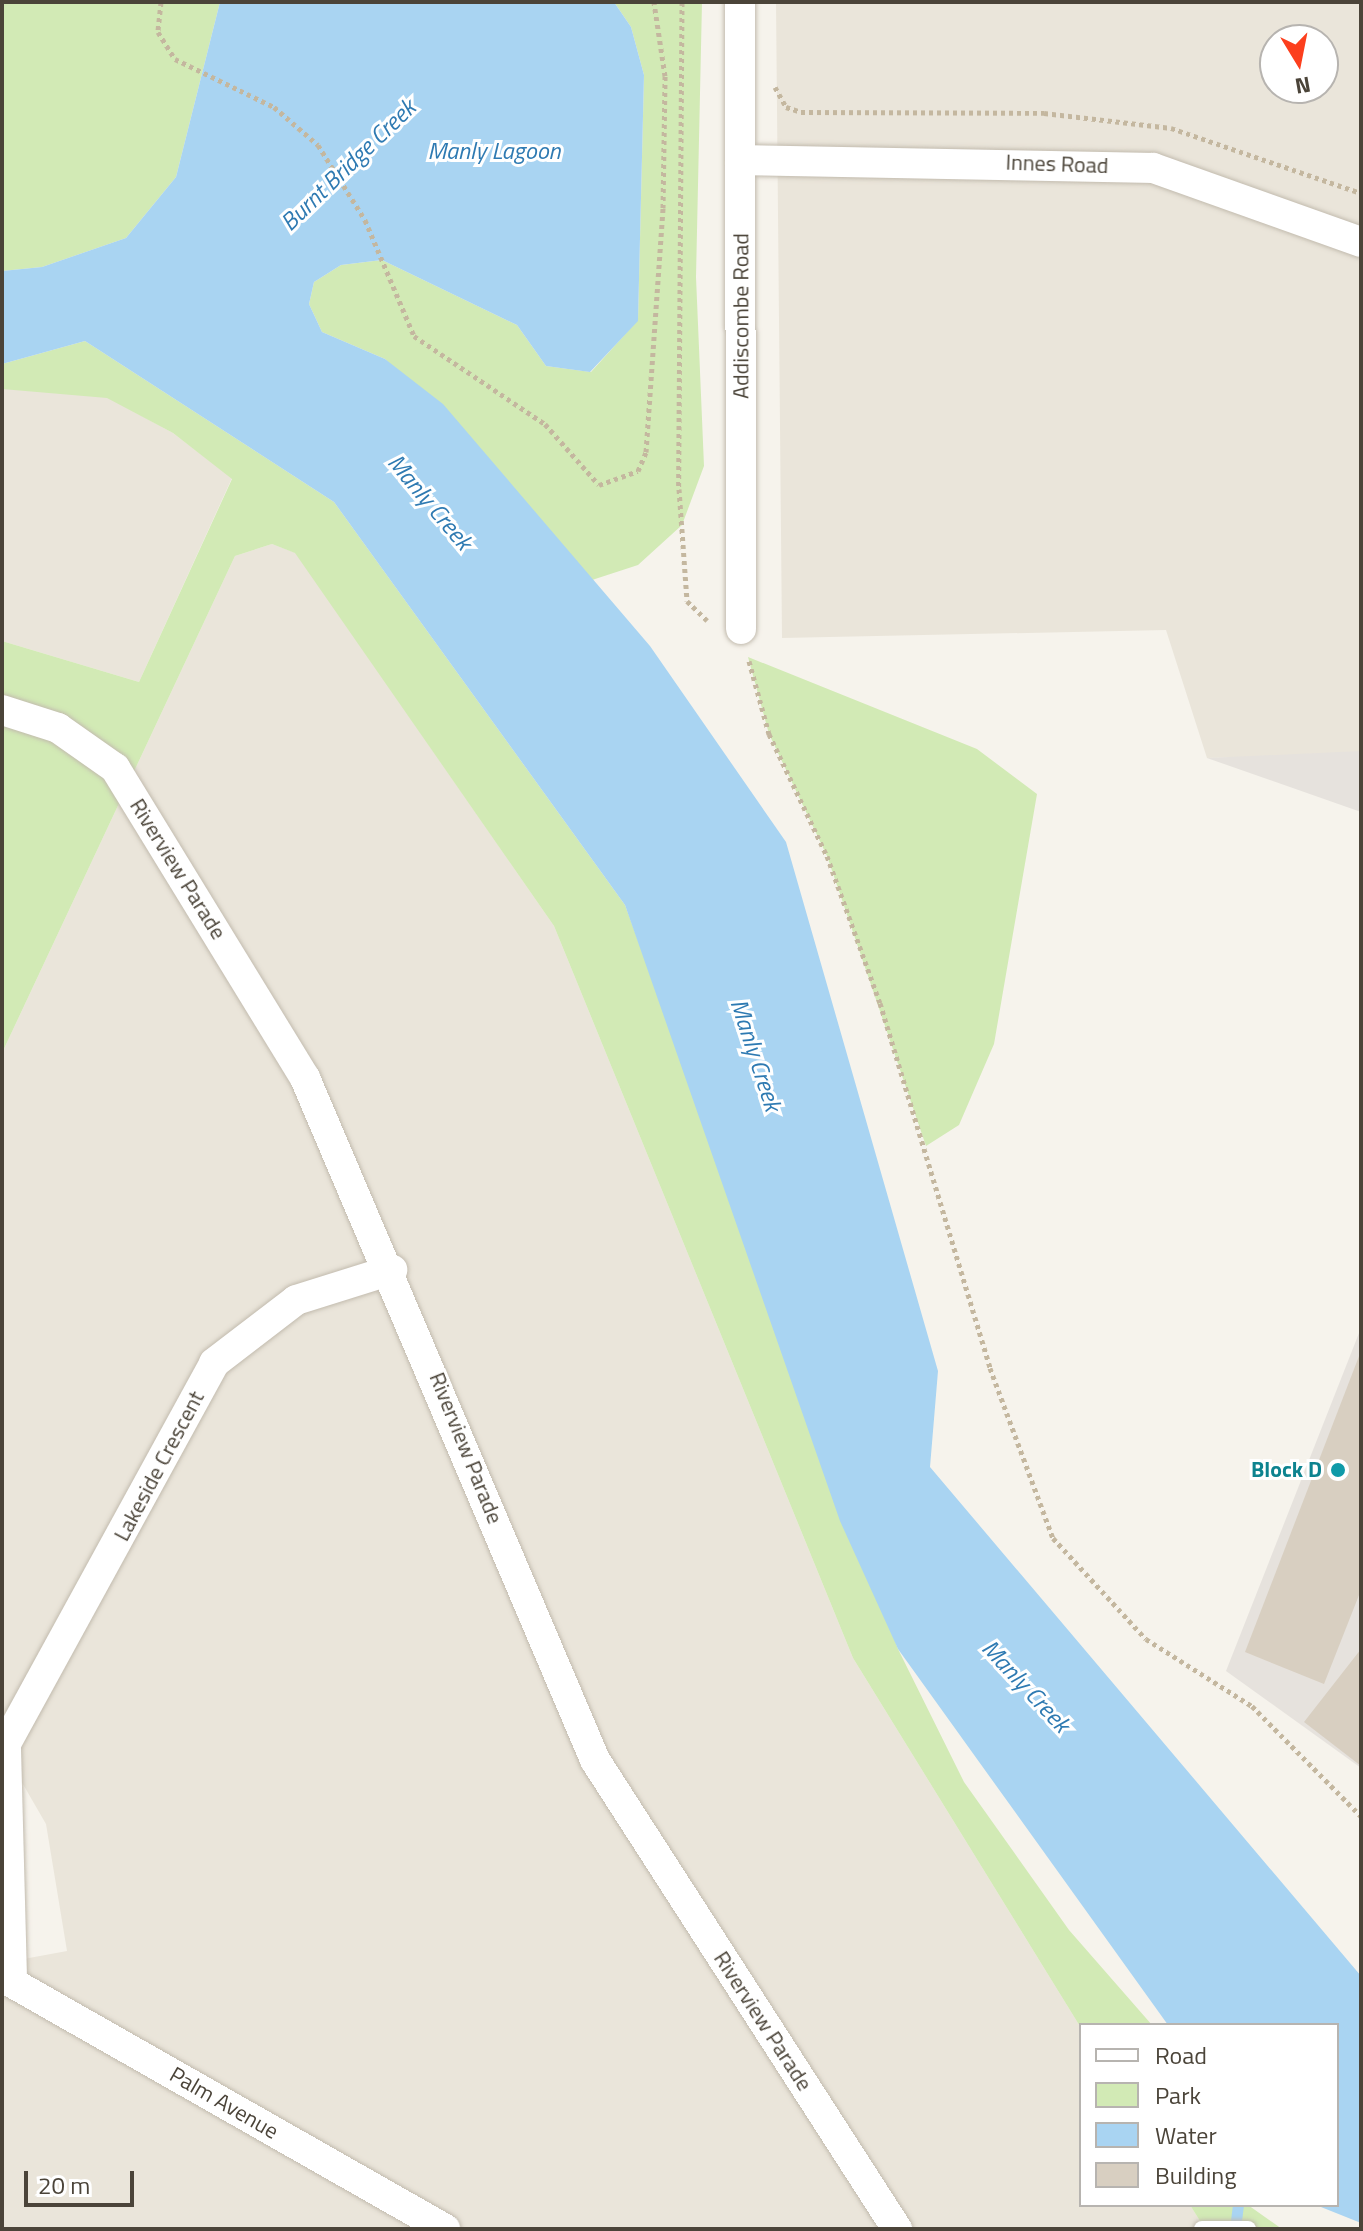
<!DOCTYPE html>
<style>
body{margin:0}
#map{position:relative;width:1363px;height:2231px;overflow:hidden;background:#f6f3ec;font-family:"Titillium Web",sans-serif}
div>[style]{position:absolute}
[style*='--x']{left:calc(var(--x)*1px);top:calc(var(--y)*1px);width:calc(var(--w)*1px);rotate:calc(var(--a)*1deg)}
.residential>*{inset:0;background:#eae5da}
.industrial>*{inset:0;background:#e6e2dd}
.green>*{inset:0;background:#d2eab5}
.water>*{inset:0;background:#a9d4f2}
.stream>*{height:11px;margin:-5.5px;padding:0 5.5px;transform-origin:5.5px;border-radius:5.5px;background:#a9d4f2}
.building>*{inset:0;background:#d8cfc1}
.path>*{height:5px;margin-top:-2.5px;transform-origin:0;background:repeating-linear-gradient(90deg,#c4b79f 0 4px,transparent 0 8px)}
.roads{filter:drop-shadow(0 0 2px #c2bbae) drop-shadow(0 0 2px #c2bbae)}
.service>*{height:16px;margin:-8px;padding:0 8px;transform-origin:8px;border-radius:8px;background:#fff}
.minor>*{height:30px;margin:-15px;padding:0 15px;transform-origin:15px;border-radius:15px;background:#fff}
.dots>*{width:22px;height:22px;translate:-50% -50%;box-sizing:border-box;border:4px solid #fff;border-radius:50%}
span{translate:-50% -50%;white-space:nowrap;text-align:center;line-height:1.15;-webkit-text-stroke:6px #fff;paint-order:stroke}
.street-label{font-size:22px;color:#4b4439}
.culture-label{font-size:22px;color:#0d838f;font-weight:700}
.right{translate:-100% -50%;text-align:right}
.water-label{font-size:24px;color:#2e7ab2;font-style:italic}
.frame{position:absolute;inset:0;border:4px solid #4b4439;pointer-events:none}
.legend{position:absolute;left:1079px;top:2023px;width:260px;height:184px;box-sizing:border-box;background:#fff;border:2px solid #b7b4b0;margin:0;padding:10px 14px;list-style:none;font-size:24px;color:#4b4439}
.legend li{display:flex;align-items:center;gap:16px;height:40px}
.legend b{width:40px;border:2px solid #b7b4b0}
.north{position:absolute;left:1259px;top:24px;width:80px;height:80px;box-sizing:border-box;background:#fff;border:2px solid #b7b4b0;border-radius:50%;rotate:170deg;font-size:22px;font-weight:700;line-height:32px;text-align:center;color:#4b4439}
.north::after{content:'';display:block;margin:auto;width:28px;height:36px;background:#fc3f1d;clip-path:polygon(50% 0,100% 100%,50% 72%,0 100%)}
.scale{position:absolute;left:24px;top:2171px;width:110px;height:36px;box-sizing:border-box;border:4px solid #4b4439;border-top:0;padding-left:10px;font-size:24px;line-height:28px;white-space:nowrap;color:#4b4439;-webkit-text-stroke:6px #fff;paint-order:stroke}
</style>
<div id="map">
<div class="residential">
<i style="clip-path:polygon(evenodd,776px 2px,1361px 2px,1361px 754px,1207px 758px,1166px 630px,782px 638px,776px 2px,1275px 40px,1323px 40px,1323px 88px,1275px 88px,1275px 40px)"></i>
<i style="clip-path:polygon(32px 388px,107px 397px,173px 433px,232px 478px,139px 682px,2px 641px,2px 389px)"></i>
<i style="clip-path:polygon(272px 544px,296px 553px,554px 926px,853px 1658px,1081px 2028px,1081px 2205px,1190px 2205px,1205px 2229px,2px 2229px,2px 1963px,67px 1951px,46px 1824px,2px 1748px,2px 1053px,235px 556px)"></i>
</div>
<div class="industrial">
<i style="clip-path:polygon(1361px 751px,1361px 812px,1207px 758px)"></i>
<i style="clip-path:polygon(1361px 1328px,1361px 1768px,1226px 1671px)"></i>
</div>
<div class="green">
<i style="clip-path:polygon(2px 2px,220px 2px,176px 177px,126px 238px,42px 267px,2px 271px)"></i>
<i style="clip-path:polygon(614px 2px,702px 2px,696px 277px,704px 466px,682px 525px,638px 565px,592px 580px,500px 473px,385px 359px,322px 332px,309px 304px,314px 282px,341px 265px,382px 260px,517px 325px,546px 366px,591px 372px,638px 320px,644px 75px,631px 27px)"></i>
<i style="clip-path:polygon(85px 341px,334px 502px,625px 905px,898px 1649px,964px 1782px,1069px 1930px,1152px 2025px,1081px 2028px,853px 1658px,554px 926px,295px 553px,272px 544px,235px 556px,2px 1053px,2px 641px,139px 682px,232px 479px,173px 433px,107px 398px,2px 389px,2px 364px)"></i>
<i style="clip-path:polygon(748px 657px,977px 749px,1037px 794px,994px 1044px,959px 1125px,926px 1146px,827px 856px,769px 734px)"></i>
<i style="clip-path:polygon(1190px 2205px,1248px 2205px,1282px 2229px,1205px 2229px)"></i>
</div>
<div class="water">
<i style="clip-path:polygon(220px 2px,614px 2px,631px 27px,644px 75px,638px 321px,590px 372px,546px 366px,517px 325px,382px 260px,341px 265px,314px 282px,309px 304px,322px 332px,385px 359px,443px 404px,650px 646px,786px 842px,938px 1371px,930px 1467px,1361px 1976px,1361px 2223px,1316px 2205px,1337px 2205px,1337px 2025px,1168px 2025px,898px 1649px,840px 1521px,625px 905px,334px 502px,85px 341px,2px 364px,2px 271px,42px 267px,126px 238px,176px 177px)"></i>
</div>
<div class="stream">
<i style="--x:1235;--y:2229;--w:24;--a:-83"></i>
</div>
<div class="building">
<i style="clip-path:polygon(1361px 1351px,1361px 1590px,1324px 1684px,1245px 1652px)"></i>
<i style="clip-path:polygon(1361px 1649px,1361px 1766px,1304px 1722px)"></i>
</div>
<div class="path">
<i style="--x:161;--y:2;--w:30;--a:96"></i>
<i style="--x:158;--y:32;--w:32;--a:58"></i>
<i style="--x:175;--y:59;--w:110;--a:25.9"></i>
<i style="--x:274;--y:107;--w:58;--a:40.8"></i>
<i style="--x:318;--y:145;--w:89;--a:57.9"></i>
<i style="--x:365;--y:220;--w:126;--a:67.1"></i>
<i style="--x:414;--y:336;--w:158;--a:33.9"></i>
<i style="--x:545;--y:424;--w:81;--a:48.5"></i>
<i style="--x:599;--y:485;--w:41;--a:-19.7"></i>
<i style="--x:638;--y:471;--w:21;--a:-67"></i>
<i style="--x:646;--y:452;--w:245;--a:-86"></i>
<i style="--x:663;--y:208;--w:132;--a:-89.1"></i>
<i style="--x:665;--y:76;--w:75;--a:-98.5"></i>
<i style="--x:682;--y:2;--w:487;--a:90.4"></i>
<i style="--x:679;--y:489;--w:112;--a:85.9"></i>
<i style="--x:687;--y:601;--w:28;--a:44"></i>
<i style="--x:775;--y:87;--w:23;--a:61"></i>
<i style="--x:786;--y:107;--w:16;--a:18"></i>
<i style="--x:801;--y:112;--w:243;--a:0.2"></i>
<i style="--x:1044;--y:113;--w:128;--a:6.7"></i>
<i style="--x:1171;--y:128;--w:201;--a:18.9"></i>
<i style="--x:749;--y:661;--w:76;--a:74.7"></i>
<i style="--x:769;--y:734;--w:135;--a:64.6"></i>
<i style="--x:827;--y:856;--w:156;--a:70.2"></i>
<i style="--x:880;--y:1003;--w:381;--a:73.2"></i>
<i style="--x:990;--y:1368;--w:181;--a:69.7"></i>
<i style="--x:1053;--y:1538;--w:137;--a:47.4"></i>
<i style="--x:1146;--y:1639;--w:125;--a:32.3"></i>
<i style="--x:1252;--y:1706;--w:155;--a:45.3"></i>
</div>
<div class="roads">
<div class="service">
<i style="--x:1202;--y:2229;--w:46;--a:0"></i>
</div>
<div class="minor">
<i style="--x:740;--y:2;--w:627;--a:89.91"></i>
<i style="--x:740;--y:160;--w:413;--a:1.1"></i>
<i style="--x:1153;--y:168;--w:221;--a:19.6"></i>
<i style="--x:2;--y:710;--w:59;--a:17.8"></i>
<i style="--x:58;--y:728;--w:70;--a:35.1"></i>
<i style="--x:115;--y:768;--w:364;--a:58.5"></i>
<i style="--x:305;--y:1078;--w:741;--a:66.96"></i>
<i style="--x:595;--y:1760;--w:558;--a:57.22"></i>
<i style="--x:6;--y:1749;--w:233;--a:88.5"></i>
<i style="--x:2;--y:1751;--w:442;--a:-61.3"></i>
<i style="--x:214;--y:1363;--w:103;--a:-37.5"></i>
<i style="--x:296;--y:1300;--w:101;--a:-17.4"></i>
<i style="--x:2;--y:1977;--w:510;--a:29.63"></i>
</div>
</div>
<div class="dots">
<i style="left:1338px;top:1470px;background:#0f9aa8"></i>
</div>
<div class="street-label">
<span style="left:1057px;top:164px;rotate:2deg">Innes Road</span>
<span style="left:741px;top:316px;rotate:-90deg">Addiscombe Road</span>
<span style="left:178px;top:869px;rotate:58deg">Riverview Parade</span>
<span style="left:466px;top:1448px;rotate:68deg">Riverview Parade</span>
<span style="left:159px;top:1466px;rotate:-62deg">Lakeside Crescent</span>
<span style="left:763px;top:2021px;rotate:57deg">Riverview Parade</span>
<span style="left:224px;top:2103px;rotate:30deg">Palm Avenue</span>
</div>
<div class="culture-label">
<span class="right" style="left:1322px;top:1470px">Block D</span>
</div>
<div class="water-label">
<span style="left:494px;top:151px">Manly Lagoon</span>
<span style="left:348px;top:165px;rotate:-44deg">Burnt Bridge Creek</span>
<span style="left:430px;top:502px;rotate:50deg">Manly Creek</span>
<span style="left:756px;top:1055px;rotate:72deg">Manly Creek</span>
<span style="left:1026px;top:1686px;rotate:47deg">Manly Creek</span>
</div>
<div class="frame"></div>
<ul class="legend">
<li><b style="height:10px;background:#fff"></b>Road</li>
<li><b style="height:22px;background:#d2eab5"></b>Park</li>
<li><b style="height:22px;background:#a9d4f2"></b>Water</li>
<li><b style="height:22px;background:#d8cfc1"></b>Building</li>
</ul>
<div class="north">N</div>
<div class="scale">20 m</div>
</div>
